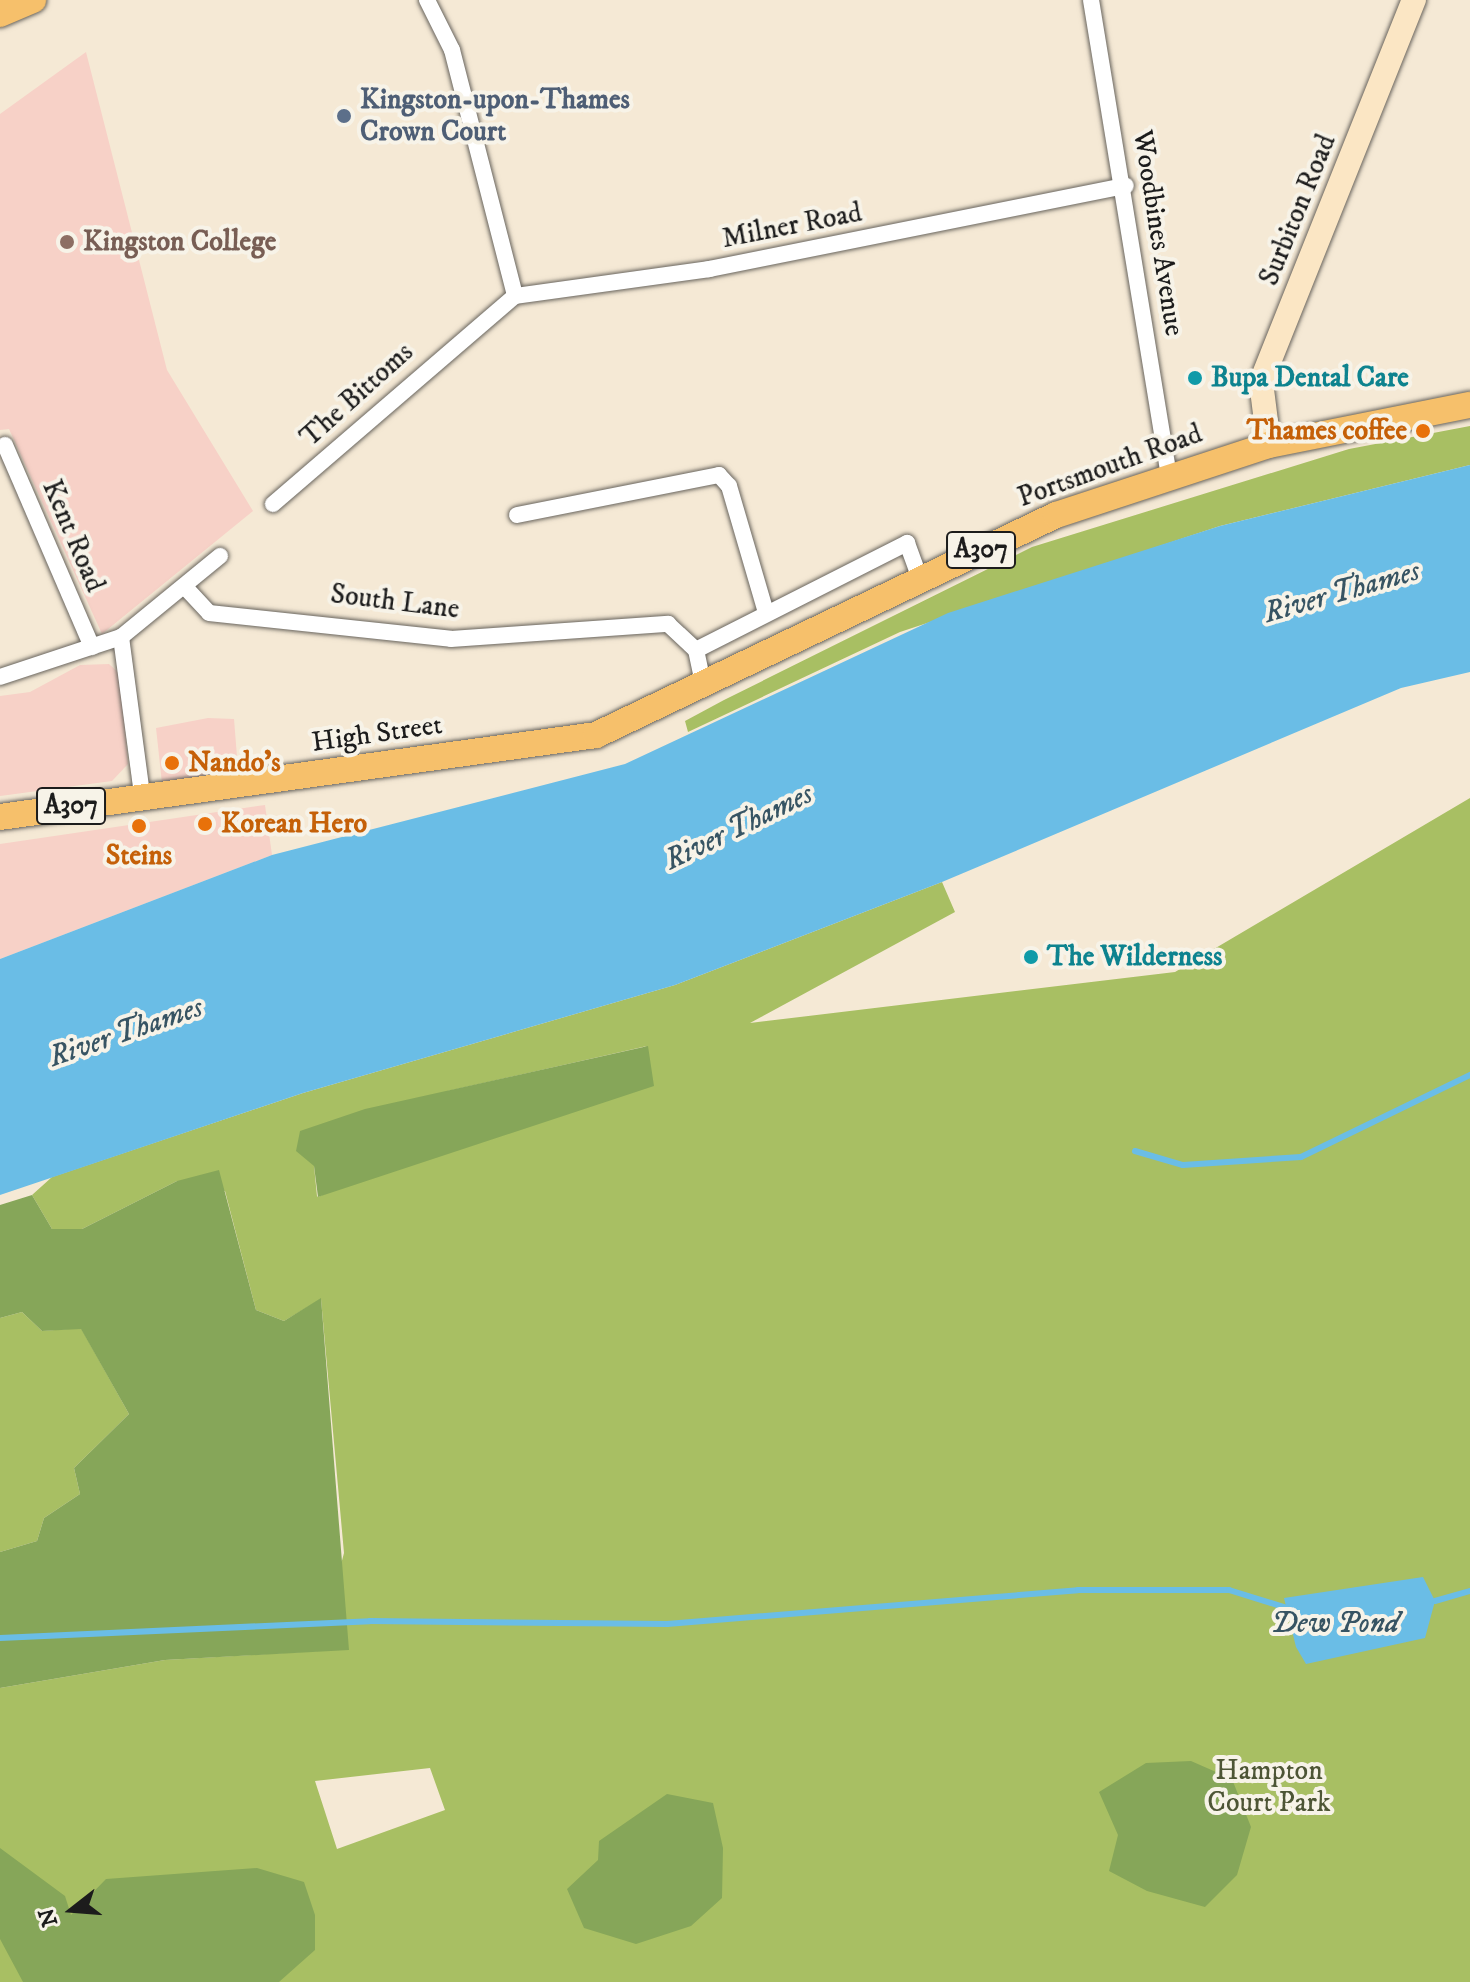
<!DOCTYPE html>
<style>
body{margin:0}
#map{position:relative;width:1470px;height:1982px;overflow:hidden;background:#f5e9d5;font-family:"IM FELL DW Pica",serif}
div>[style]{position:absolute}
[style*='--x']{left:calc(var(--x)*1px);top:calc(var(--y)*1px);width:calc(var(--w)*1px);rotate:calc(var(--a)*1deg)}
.built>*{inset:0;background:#f7d1c7}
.green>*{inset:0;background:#a8bf63}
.forest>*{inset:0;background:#86a659}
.water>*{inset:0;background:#6abde6}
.stream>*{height:6px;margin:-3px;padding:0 3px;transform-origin:3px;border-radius:3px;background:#6abde6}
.roads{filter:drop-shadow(0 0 2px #68645d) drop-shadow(0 0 2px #68645d)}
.street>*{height:16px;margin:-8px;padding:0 8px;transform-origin:8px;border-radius:8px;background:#fff}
.secondary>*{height:24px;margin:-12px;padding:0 12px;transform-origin:12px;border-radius:12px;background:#fbe6c4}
.primary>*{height:26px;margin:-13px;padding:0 13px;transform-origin:13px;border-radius:13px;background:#f6c06b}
.dots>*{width:22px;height:22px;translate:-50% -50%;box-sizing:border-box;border:4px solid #f7f3e8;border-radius:50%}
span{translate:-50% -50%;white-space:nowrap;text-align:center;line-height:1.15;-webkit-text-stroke:8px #f7f3e8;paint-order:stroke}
.shield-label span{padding:2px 6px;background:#f7f3e8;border:2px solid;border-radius:6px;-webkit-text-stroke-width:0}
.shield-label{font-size:26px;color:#1c1c1c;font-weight:700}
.service-label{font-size:28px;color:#4e5e75;font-weight:700}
.left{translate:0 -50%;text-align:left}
.street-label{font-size:28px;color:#1c1c1c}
.education-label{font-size:28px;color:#785e54;font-weight:700}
.culture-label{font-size:28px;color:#0d838f;font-weight:700}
.food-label{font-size:28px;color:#c56008;font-weight:700}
.right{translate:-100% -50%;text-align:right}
.park-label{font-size:28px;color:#4d5535}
.water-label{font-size:30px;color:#375463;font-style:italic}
.north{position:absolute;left:32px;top:1870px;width:80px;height:80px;-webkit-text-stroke:6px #f7f3e8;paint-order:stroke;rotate:253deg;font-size:22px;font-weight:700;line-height:32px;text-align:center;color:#1c1c1c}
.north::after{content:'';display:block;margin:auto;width:28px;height:36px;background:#1c1c1c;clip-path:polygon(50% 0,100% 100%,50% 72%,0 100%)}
</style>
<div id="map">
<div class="built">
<i style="clip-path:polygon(86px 52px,167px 370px,253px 511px,102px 634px,9px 429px,0 430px,0 114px)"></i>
<i style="clip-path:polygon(109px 664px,120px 674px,128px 764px,112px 781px,0 796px,0 696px,30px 692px,80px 665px)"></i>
<i style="clip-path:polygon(208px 718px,234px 719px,238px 769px,162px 783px,156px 728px)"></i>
<i style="clip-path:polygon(265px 805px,272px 855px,0 959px,0 844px)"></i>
</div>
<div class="green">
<i style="clip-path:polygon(1470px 426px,1470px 465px,1220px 526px,900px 632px,688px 732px,685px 721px,724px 700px,1032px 547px,1349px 449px)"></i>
<i style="clip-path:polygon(evenodd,1470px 798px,1470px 1982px,0 1982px,0 1688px,165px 1660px,318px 1651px,344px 1553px,321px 1299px,284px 1321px,256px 1310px,225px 1191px,177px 1181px,82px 1229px,52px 1229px,32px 1195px,52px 1177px,303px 1093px,675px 985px,942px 882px,955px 912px,750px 1023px,1175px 972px,1470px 798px,647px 1046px,318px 1197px,317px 1196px,314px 1166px,448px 1091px,647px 1046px,1470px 798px,430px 1768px,445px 1810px,337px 1849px,315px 1781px,430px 1768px)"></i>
<i style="clip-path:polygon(22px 1312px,42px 1331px,81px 1328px,129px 1414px,74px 1468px,80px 1494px,44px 1518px,37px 1541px,0 1552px,0 1318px)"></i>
</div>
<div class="forest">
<i style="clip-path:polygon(648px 1046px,654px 1086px,318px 1197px,314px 1166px,296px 1151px,300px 1131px,365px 1109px)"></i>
<i style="clip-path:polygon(219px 1170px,256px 1310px,284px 1321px,321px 1298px,349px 1650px,165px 1660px,0 1688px,0 1552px,37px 1541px,44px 1518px,80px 1494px,74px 1468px,129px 1414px,81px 1329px,42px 1331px,22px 1312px,0 1318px,0 1205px,32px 1195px,52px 1229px,82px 1229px,177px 1181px)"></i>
<i style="clip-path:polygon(1191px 1761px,1232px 1779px,1251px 1827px,1237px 1875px,1205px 1907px,1147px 1891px,1109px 1871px,1118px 1835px,1099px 1792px,1146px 1763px)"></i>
<i style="clip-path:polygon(667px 1794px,713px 1803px,723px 1848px,722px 1898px,691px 1926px,636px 1944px,584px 1928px,567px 1889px,598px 1860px,599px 1841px)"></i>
<i style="clip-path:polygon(0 1848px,65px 1896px,71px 1915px,106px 1879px,257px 1868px,304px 1882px,315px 1915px,315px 1950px,279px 1982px,23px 1982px,0 1939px)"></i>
</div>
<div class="water">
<i style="clip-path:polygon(1470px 465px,1470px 672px,1401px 688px,942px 882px,675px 985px,303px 1093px,0 1195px,0 959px,272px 855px,625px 764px,948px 613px,1220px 526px)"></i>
<i style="clip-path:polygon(1423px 1577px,1435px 1601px,1425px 1638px,1306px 1664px,1296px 1647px,1284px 1598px)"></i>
</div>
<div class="stream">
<i style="--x:1135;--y:1151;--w:50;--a:16.3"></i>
<i style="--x:1183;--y:1165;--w:118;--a:-3.9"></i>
<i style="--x:1301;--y:1157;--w:188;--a:-25.9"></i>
<i style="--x:1435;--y:1601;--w:36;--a:-16"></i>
<i style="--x:0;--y:1638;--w:370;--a:-2.6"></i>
<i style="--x:370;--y:1621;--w:297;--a:0.6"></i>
<i style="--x:667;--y:1624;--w:412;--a:-4.7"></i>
<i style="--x:1078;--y:1590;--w:151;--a:0"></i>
<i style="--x:1229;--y:1590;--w:61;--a:17.2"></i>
</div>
<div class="roads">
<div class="street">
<i style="--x:427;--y:0;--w:56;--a:63.4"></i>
<i style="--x:452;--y:50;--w:254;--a:75.6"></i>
<i style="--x:1091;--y:0;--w:481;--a:80.7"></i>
<i style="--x:5;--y:445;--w:220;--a:66.7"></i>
<i style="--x:273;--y:504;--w:319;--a:-40.7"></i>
<i style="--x:515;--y:296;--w:196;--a:-7.9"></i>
<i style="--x:709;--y:269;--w:425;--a:-11.3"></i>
<i style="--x:517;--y:515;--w:206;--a:-11.2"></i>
<i style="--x:719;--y:475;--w:15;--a:48"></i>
<i style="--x:729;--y:486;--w:128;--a:73.7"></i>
<i style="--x:185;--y:587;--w:35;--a:47"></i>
<i style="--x:209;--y:613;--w:243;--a:6.1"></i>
<i style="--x:451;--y:639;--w:218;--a:-4"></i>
<i style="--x:668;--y:624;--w:38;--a:43"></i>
<i style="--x:121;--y:637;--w:159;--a:82.4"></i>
<i style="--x:696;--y:650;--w:237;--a:-26.9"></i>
<i style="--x:907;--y:543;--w:38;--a:70"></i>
<i style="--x:696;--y:650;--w:33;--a:78"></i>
<i style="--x:0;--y:677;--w:127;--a:-18.3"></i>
<i style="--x:121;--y:637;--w:128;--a:-39.3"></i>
</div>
<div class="secondary">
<i style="--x:1269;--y:445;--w:64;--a:-97.2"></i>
<i style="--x:1261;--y:382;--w:412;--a:-68.2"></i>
</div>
<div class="primary">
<i style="--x:0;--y:14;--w:36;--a:-23"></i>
<i style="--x:0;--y:817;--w:602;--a:-7.83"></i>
<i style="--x:596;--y:735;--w:510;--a:-25.56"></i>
<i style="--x:1056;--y:515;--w:224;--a:-18.2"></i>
<i style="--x:1269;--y:445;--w:205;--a:-11.3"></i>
</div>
</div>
<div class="dots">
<i style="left:344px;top:116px;background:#5c6f8a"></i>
<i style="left:67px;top:242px;background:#8d6e63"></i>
<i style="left:1195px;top:378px;background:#0f9aa8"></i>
<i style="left:1423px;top:431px;background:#e8710a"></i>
<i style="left:172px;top:763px;background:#e8710a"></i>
<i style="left:205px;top:824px;background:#e8710a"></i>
<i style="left:139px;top:826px;background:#e8710a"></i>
<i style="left:1031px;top:957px;background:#0f9aa8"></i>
</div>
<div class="shield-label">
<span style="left:981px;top:550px">A307</span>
<span style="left:71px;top:806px">A307</span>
</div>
<div class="service-label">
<span class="left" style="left:360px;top:116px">Kingston-upon-Thames<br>Crown Court</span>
</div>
<div class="street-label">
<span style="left:1298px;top:210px;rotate:-68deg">Surbiton Road</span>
<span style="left:792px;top:226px;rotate:-11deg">Milner Road</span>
<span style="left:1158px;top:233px;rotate:81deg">Woodbines Avenue</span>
<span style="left:357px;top:395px;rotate:-42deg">The Bittoms</span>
<span style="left:1110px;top:466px;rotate:-20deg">Portsmouth Road</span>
<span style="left:73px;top:536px;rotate:67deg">Kent Road</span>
<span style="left:395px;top:602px;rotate:7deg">South Lane</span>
<span style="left:377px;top:734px;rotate:-8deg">High Street</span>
</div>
<div class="education-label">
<span class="left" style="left:83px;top:242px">Kingston College</span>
</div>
<div class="culture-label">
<span class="left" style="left:1211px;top:378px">Bupa Dental Care</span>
<span class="left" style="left:1047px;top:957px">The Wilderness</span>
</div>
<div class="food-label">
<span class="right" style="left:1407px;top:431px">Thames coffee</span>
<span class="left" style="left:188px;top:763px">Nando's</span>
<span class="left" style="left:221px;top:824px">Korean Hero</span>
<span style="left:139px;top:856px">Steins</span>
</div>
<div class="park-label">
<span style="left:1269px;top:1787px">Hampton<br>Court Park</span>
</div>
<div class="water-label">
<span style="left:1342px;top:593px;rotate:-16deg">River Thames</span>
<span style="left:739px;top:828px;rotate:-26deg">River Thames</span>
<span style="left:126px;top:1033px;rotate:-19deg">River Thames</span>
<span style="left:1335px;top:1624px">Dew Pond</span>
</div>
<div class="north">N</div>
</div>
